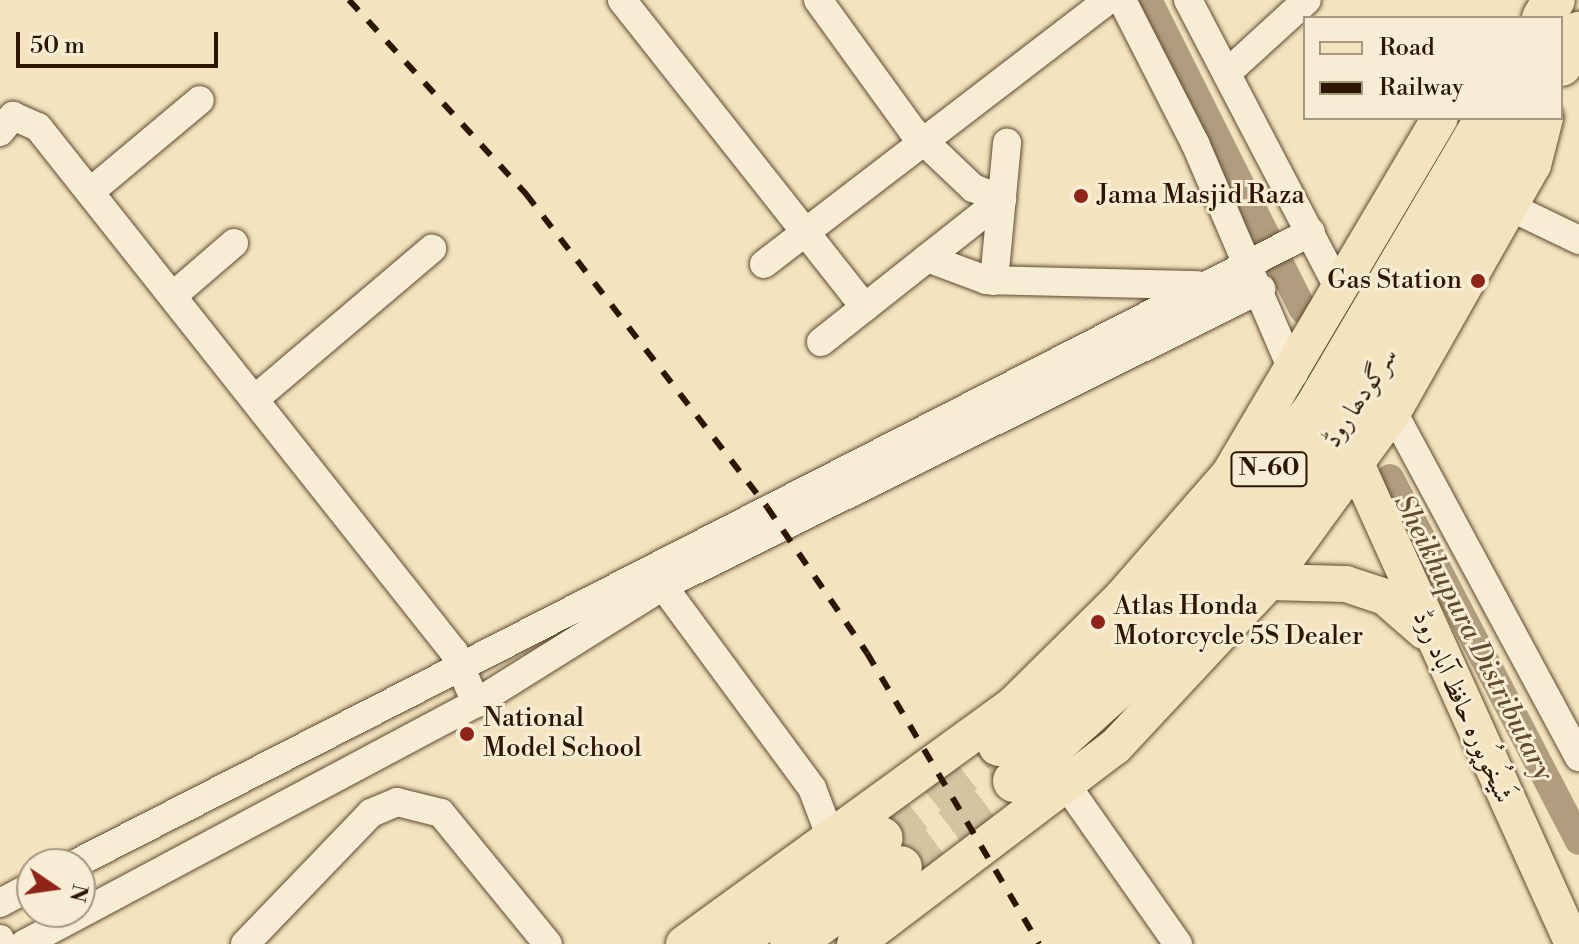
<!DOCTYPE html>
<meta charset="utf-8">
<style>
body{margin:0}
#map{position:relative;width:1579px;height:944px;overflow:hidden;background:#f3e3be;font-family:"Libre Bodoni",Amiri,serif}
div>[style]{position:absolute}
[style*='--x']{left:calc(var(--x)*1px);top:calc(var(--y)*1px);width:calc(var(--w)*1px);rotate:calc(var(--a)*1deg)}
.canal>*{height:28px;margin:-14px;padding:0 14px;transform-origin:14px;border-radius:14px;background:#b09d7d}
.highway-tunnel>*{height:42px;margin-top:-21px;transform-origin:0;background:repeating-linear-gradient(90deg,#d5c4a2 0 42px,transparent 0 63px)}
.roads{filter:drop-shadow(0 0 2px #5e4930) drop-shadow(0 0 2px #5e4930)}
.minor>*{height:28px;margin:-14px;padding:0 14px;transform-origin:14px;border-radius:14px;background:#f7edd5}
.major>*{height:36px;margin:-18px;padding:0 18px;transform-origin:18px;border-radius:18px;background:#f3e3be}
.highway>*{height:42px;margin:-21px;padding:0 21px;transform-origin:21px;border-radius:21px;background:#f3e3be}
.rail>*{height:6px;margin-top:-3px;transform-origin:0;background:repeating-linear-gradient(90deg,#2d1600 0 14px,transparent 0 28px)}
.dots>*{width:22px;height:22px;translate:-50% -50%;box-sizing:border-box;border:4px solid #f7edd5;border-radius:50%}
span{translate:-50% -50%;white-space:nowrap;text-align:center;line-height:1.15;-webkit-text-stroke:6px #f7edd5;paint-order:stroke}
.shield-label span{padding:2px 6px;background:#f7edd5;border:2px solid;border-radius:6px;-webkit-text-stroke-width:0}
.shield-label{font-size:24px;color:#2d1600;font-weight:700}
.poi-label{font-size:26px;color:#2d1600}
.left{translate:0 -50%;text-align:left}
.right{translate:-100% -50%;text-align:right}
.street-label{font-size:26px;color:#2d1600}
.water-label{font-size:28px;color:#614c32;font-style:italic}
.legend{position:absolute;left:1303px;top:16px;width:260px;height:104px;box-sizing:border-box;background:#f7edd5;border:2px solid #a69780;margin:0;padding:10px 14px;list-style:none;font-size:24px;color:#2d1600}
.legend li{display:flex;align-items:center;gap:16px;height:40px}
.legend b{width:40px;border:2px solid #a69780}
.north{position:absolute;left:16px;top:848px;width:80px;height:80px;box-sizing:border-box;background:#f7edd5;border:2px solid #a69780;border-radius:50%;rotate:103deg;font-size:22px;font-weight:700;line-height:32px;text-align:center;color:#2d1600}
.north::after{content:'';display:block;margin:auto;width:28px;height:36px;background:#8f2418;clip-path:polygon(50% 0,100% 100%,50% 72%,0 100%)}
.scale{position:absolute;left:16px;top:32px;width:202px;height:36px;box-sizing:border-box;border:4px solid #2d1600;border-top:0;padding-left:10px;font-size:24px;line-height:28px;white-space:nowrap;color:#2d1600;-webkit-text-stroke:6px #f7edd5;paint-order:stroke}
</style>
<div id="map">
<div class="canal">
<i style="--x:1148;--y:0;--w:346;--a:63.4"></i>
<i style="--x:1390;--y:478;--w:409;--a:62.5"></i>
</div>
<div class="highway-tunnel">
<i style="--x:882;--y:838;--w:149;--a:-38.5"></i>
<i style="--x:901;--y:867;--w:142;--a:-37.3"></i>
</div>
<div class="roads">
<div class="minor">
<i style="--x:622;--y:0;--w:392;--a:51.7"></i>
<i style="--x:818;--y:0;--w:162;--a:54.1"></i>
<i style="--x:913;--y:131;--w:83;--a:43.5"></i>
<i style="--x:973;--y:188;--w:31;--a:21"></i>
<i style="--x:1122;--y:0;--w:161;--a:63"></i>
<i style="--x:1195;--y:143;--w:251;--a:66.8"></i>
<i style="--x:1188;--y:0;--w:328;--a:62.4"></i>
<i style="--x:1227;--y:73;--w:108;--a:-42.4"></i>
<i style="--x:0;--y:132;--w:21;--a:-51"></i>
<i style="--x:13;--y:116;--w:27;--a:24"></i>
<i style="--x:38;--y:127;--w:670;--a:51.61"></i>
<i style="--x:454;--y:652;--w:56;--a:66.7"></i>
<i style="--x:90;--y:192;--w:143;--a:-39.9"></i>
<i style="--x:1508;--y:206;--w:79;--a:25.6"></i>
<i style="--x:927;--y:258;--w:63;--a:20.4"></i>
<i style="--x:986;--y:280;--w:211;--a:1.4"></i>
<i style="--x:764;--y:264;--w:434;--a:-37.5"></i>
<i style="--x:994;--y:281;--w:139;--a:-84.6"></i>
<i style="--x:175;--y:294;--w:78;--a:-40.8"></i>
<i style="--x:821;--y:342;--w:231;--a:-38.3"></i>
<i style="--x:256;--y:398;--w:231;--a:-40.3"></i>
<i style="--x:1393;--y:412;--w:392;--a:61.7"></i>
<i style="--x:663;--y:586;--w:251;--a:53.6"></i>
<i style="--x:812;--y:788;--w:53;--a:69.2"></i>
<i style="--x:1067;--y:786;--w:193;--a:54.9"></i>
<i style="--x:75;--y:864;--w:1388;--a:-27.08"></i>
<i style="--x:0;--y:903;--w:36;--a:-28"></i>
<i style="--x:0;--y:939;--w:5;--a:68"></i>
<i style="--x:24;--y:944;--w:512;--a:-28.07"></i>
<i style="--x:476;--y:703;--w:221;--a:-32"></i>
<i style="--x:663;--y:586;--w:668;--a:-26.41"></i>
<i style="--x:245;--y:944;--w:182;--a:-46.1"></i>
<i style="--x:371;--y:813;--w:28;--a:-23"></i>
<i style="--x:397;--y:802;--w:45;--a:14"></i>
<i style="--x:441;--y:813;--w:169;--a:50.8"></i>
</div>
<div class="major">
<i style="--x:1357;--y:466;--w:525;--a:65.68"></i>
<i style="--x:1269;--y:582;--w:77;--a:1.5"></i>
<i style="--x:1346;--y:584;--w:41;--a:18.4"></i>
<i style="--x:1385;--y:597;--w:52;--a:41.1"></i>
<i style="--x:684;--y:944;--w:405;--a:-36"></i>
<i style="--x:1012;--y:706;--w:155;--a:-44.7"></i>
<i style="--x:1122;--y:597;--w:164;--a:-48.9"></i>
<i style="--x:1230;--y:473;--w:412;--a:-59.4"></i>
<i style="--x:855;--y:944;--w:326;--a:-37.2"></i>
<i style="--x:1115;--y:747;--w:226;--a:-47"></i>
<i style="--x:1269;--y:582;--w:210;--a:-53.9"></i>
<i style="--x:1393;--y:412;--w:284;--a:-60.5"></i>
<i style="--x:1533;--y:165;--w:49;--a:-75.7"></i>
</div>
<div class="highway">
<i style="--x:1543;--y:18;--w:21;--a:-59"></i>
<i style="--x:1561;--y:65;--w:37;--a:-61"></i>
<i style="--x:999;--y:745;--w:140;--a:-41.5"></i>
<i style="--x:1104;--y:652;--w:188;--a:-46.3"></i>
<i style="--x:1234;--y:516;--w:133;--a:-53"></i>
<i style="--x:1314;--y:410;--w:339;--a:-59.5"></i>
<i style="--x:1014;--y:781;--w:217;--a:-42"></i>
<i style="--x:1175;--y:636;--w:249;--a:-50.5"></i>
<i style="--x:1333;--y:444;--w:380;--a:-59"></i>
<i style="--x:731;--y:944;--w:184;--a:-35.1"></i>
<i style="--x:791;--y:944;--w:134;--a:-35"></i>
</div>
</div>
<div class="rail">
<i style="--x:349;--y:0;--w:263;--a:47.6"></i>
<i style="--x:526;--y:194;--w:395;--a:52.4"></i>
<i style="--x:767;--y:507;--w:177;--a:55.6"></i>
<i style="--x:867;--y:653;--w:338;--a:59.4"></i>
</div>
<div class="dots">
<i style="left:1081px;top:196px;background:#8f2418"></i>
<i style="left:1478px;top:281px;background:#8f2418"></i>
<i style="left:1098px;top:622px;background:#8f2418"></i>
<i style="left:467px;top:734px;background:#8f2418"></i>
</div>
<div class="shield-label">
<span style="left:1269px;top:469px">N-60</span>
</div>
<div class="poi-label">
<span class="left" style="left:1097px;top:196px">Jama Masjid Raza</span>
<span class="right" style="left:1462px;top:281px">Gas Station</span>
<span class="left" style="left:1114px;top:622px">Atlas Honda<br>Motorcycle 5S Dealer</span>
<span class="left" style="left:483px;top:734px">National<br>Model School</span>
</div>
<div class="street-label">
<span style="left:1361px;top:398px;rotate:-57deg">سرگودھا روڈ</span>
<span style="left:1462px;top:707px;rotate:66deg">شَيخُوپُورہ حافظ آباد روڈ</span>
</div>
<div class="water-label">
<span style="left:1473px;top:638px;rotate:63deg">Sheikhupura Distributary</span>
</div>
<ul class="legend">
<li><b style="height:10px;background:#f3e3be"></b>Road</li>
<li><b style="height:10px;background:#2d1600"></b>Railway</li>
</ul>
<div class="north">N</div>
<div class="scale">50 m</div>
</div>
